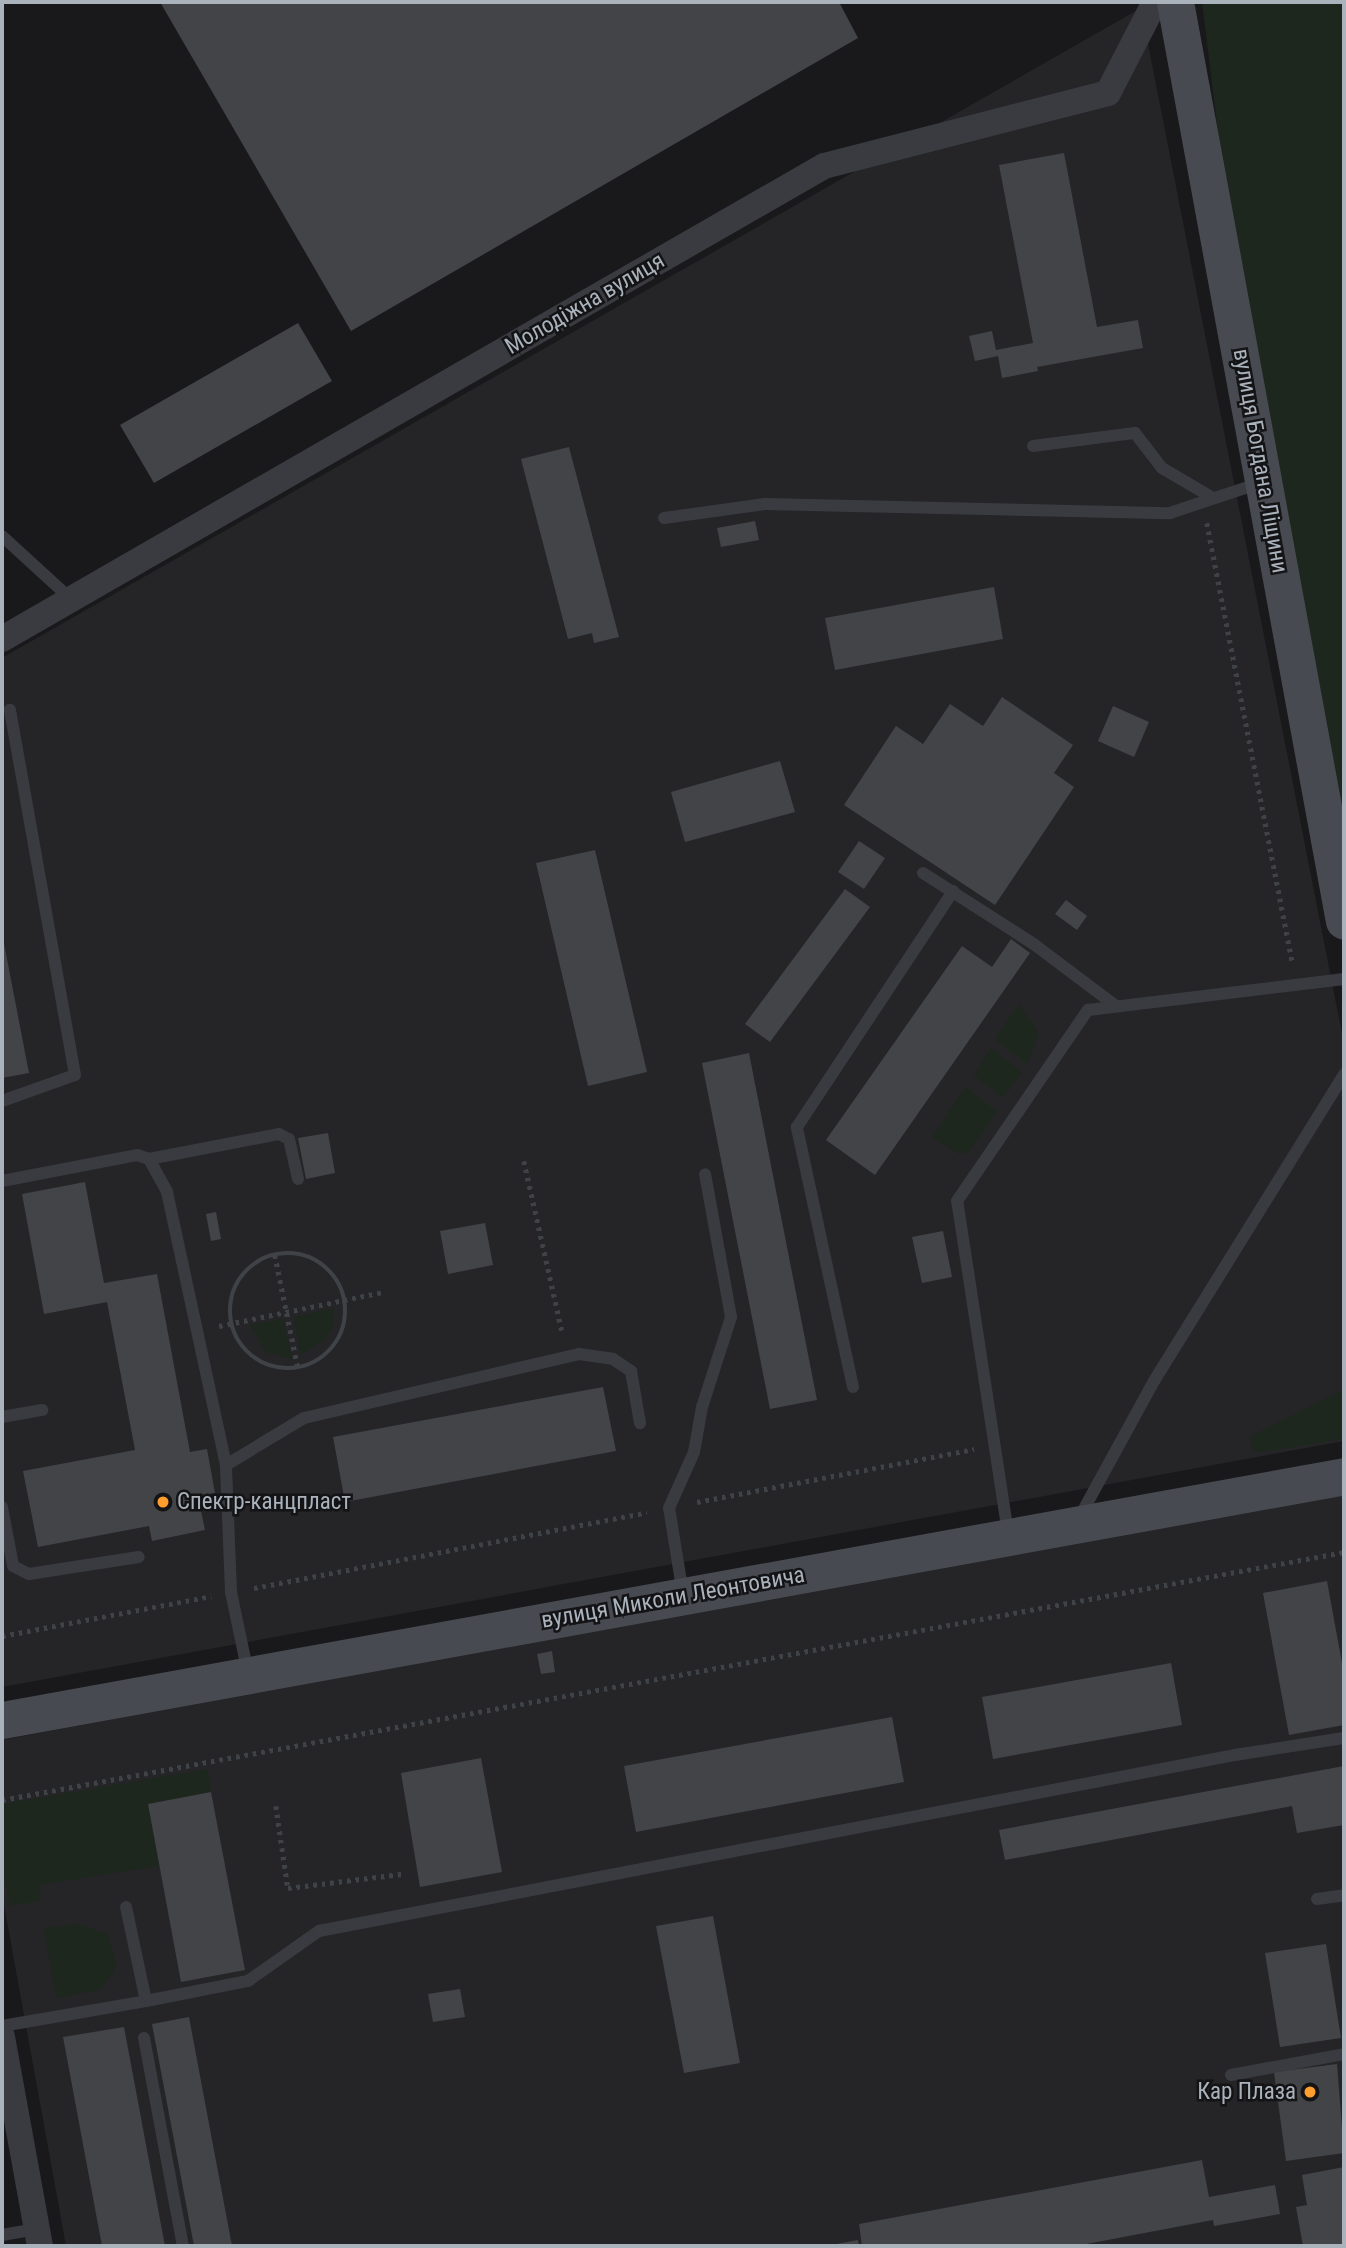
<!DOCTYPE html>
<meta charset="utf-8">
<style>
body{margin:0}
#map{position:relative;width:1346px;height:2248px;overflow:hidden;background:#19191b;font-family:"Roboto Condensed",sans-serif}
div>[style]{position:absolute}
[style*='--x']{left:calc(var(--x)*1px);top:calc(var(--y)*1px);width:calc(var(--w)*1px);rotate:calc(var(--a)*1deg)}
.built>*{inset:0;background:#252528}
.green>*{inset:0;background:#1e271e}
.building>*{inset:0;background:#434448}
.path>*{height:4.5px;margin-top:-2.25px;transform-origin:0;background:repeating-linear-gradient(90deg,#3f4348 0 3.5px,transparent 0 8.5px)}
.path>.ring{margin:-2.25px;padding:0;box-sizing:content-box;background:none;border:4.5px solid #3f4348;border-radius:50%}
.lane>*{height:12px;margin:-6px;padding:0 6px;transform-origin:6px;border-radius:6px;background:#393b41}
.street>*{height:26px;margin:-13px;padding:0 13px;transform-origin:13px;border-radius:13px;background:#393b41}
.secondary>*{height:37px;margin:-18.5px;padding:0 18.5px;transform-origin:18.5px;border-radius:18.5px;background:#474b51}
.dots>*{width:19px;height:19px;translate:-50% -50%;box-sizing:border-box;border:4px solid #141416;border-radius:50%}
span{translate:-50% -50%;white-space:nowrap;text-align:center;line-height:1.15;-webkit-text-stroke:5px #141416;paint-order:stroke}
.street-label{font-size:23px;color:#aab2bc}
.poi-label{font-size:23px;color:#aab2bc}
.left{translate:0 -50%;text-align:left}
.right{translate:-100% -50%;text-align:right}
.frame{position:absolute;inset:0;border:4px solid #aab2bc;pointer-events:none}
</style>
<div id="map">
<div class="built">
<i style="clip-path:polygon(1141px 8px,1344px 1044px,1344px 1441px,2px 1687px,2px 658px)"></i>
<i style="clip-path:polygon(1344px 1488px,1344px 2246px,66px 2246px,2px 1894px,2px 1740px)"></i>
</div>
<div class="green">
<i style="clip-path:polygon(1202px 2px,1344px 2px,1344px 828px,1224px 180px)"></i>
<i style="clip-path:polygon(1019px 1004px,1039px 1033px,1027px 1064px,995px 1039px)"></i>
<i style="clip-path:polygon(991px 1048px,1022px 1072px,1003px 1098px,974px 1075px)"></i>
<i style="clip-path:polygon(965px 1087px,997px 1112px,969px 1152px,960px 1154px,932px 1138px)"></i>
<i style="clip-path:polygon(334px 1308px,334px 1326px,324px 1341px,300px 1355px,294px 1317px)"></i>
<i style="clip-path:polygon(283px 1319px,292px 1359px,266px 1352px,250px 1325px)"></i>
<i style="clip-path:polygon(1344px 1389px,1344px 1439px,1254px 1453px,1249px 1437px)"></i>
<i style="clip-path:polygon(208px 1769px,211px 1792px,148px 1804px,159px 1866px,39px 1885px,40px 1901px,10px 1906px,2px 1862px,2px 1804px)"></i>
<i style="clip-path:polygon(78px 1924px,107px 1934px,116px 1960px,114px 1972px,99px 1990px,56px 1998px,44px 1928px)"></i>
</div>
<div class="building">
<i style="clip-path:polygon(160px 2px,839px 2px,858px 38px,351px 331px)"></i>
<i style="clip-path:polygon(1064px 153px,1097px 327px,1138px 320px,1143px 348px,1037px 367px,1038px 371px,1002px 378px,998px 356px,975px 361px,969px 336px,992px 331px,996px 350px,1033px 343px,999px 165px)"></i>
<i style="clip-path:polygon(298px 323px,332px 381px,154px 483px,120px 425px)"></i>
<i style="clip-path:polygon(569px 447px,619px 637px,594px 643px,592px 633px,568px 639px,521px 459px)"></i>
<i style="clip-path:polygon(755px 521px,759px 540px,721px 547px,717px 528px)"></i>
<i style="clip-path:polygon(994px 587px,1003px 639px,835px 670px,825px 618px)"></i>
<i style="clip-path:polygon(1002px 697px,1073px 745px,1054px 773px,1074px 787px,995px 905px,844px 805px,896px 726px,923px 744px,950px 704px,983px 726px)"></i>
<i style="clip-path:polygon(1113px 706px,1149px 722px,1134px 757px,1098px 741px)"></i>
<i style="clip-path:polygon(780px 761px,795px 812px,685px 842px,671px 792px)"></i>
<i style="clip-path:polygon(859px 841px,885px 858px,864px 889px,838px 872px)"></i>
<i style="clip-path:polygon(595px 850px,647px 1072px,588px 1086px,536px 863px)"></i>
<i style="clip-path:polygon(845px 889px,870px 907px,770px 1042px,745px 1024px)"></i>
<i style="clip-path:polygon(1066px 900px,1087px 916px,1077px 930px,1055px 914px)"></i>
<i style="clip-path:polygon(2px 933px,29px 1073px,2px 1078px)"></i>
<i style="clip-path:polygon(1011px 939px,1030px 953px,875px 1175px,826px 1140px,962px 946px,992px 967px)"></i>
<i style="clip-path:polygon(749px 1053px,817px 1400px,770px 1409px,702px 1063px)"></i>
<i style="clip-path:polygon(328px 1133px,335px 1173px,306px 1179px,298px 1138px)"></i>
<i style="clip-path:polygon(85px 1182px,104px 1283px,157px 1274px,190px 1452px,207px 1449px,215px 1493px,198px 1496px,205px 1530px,152px 1541px,149px 1526px,38px 1547px,23px 1471px,135px 1450px,107px 1302px,44px 1314px,22px 1194px)"></i>
<i style="clip-path:polygon(216px 1212px,221px 1239px,211px 1241px,206px 1214px)"></i>
<i style="clip-path:polygon(485px 1223px,493px 1265px,448px 1274px,440px 1231px)"></i>
<i style="clip-path:polygon(943px 1231px,952px 1277px,922px 1283px,912px 1237px)"></i>
<i style="clip-path:polygon(603px 1387px,616px 1451px,345px 1502px,333px 1437px)"></i>
<i style="clip-path:polygon(1327px 1581px,1344px 1674px,1344px 1725px,1289px 1735px,1263px 1593px)"></i>
<i style="clip-path:polygon(552px 1651px,555px 1672px,541px 1674px,537px 1654px)"></i>
<i style="clip-path:polygon(1171px 1663px,1182px 1725px,993px 1759px,982px 1697px)"></i>
<i style="clip-path:polygon(892px 1717px,904px 1782px,636px 1832px,624px 1766px)"></i>
<i style="clip-path:polygon(481px 1758px,502px 1872px,420px 1887px,401px 1773px)"></i>
<i style="clip-path:polygon(1344px 1766px,1344px 1825px,1297px 1833px,1292px 1806px,1005px 1860px,999px 1830px)"></i>
<i style="clip-path:polygon(211px 1792px,245px 1970px,181px 1982px,148px 1804px)"></i>
<i style="clip-path:polygon(713px 1916px,740px 2063px,684px 2073px,656px 1926px)"></i>
<i style="clip-path:polygon(1326px 1944px,1341px 2038px,1280px 2047px,1265px 1953px)"></i>
<i style="clip-path:polygon(460px 1989px,465px 2017px,433px 2022px,428px 1994px)"></i>
<i style="clip-path:polygon(189px 2017px,232px 2246px,194px 2246px,152px 2024px)"></i>
<i style="clip-path:polygon(124px 2027px,165px 2246px,102px 2246px,63px 2037px)"></i>
<i style="clip-path:polygon(1337px 2064px,1344px 2153px,1286px 2161px,1274px 2072px)"></i>
<i style="clip-path:polygon(1202px 2160px,1209px 2197px,1275px 2185px,1280px 2214px,1214px 2226px,1213px 2220px,1076px 2246px,862px 2246px,859px 2224px)"></i>
<i style="clip-path:polygon(1344px 2167px,1344px 2246px,1303px 2246px,1296px 2207px,1307px 2205px,1302px 2175px)"></i>
<i style="clip-path:polygon(858px 2240px,859px 2246px,831px 2246px,831px 2245px)"></i>
</div>
<div class="path">
<i style="--x:1207;--y:523;--w:450;--a:79"></i>
<i style="--x:524;--y:1161;--w:178;--a:77.4"></i>
<i class="ring" style="left:230px;top:1253px;width:111.5px;height:111.5px"></i>
<i style="--x:275;--y:1255;--w:115;--a:78.5"></i>
<i style="--x:219;--y:1326;--w:167;--a:-11.7"></i>
<i style="--x:697;--y:1502;--w:282;--a:-10.8"></i>
<i style="--x:254;--y:1588;--w:400;--a:-10.9"></i>
<i style="--x:2;--y:1636;--w:213;--a:-10.8"></i>
<i style="--x:2;--y:1800;--w:1365;--a:-10.47"></i>
<i style="--x:276;--y:1806;--w:83;--a:81.7"></i>
<i style="--x:288;--y:1888;--w:114;--a:-7.1"></i>
</div>
<div class="lane">
<i style="--x:1033;--y:446;--w:103;--a:-7.3"></i>
<i style="--x:1135;--y:433;--w:44;--a:52.4"></i>
<i style="--x:1162;--y:468;--w:59;--a:30.5"></i>
<i style="--x:664;--y:518;--w:102;--a:-7.9"></i>
<i style="--x:765;--y:504;--w:405;--a:1.3"></i>
<i style="--x:1170;--y:513;--w:95;--a:-18.4"></i>
<i style="--x:2;--y:536;--w:95;--a:42.4"></i>
<i style="--x:923;--y:873;--w:133;--a:32.7"></i>
<i style="--x:1035;--y:945;--w:101;--a:37"></i>
<i style="--x:2;--y:1101;--w:77;--a:-19.6"></i>
<i style="--x:75;--y:1075;--w:371;--a:-100.1"></i>
<i style="--x:149;--y:1159;--w:132;--a:-10.9"></i>
<i style="--x:279;--y:1134;--w:11;--a:27"></i>
<i style="--x:289;--y:1139;--w:41;--a:77.3"></i>
<i style="--x:2;--y:1181;--w:137;--a:-10.9"></i>
<i style="--x:137;--y:1155;--w:13;--a:18"></i>
<i style="--x:149;--y:1159;--w:38;--a:61"></i>
<i style="--x:167;--y:1192;--w:279;--a:77.8"></i>
<i style="--x:853;--y:1387;--w:266;--a:-102.2"></i>
<i style="--x:797;--y:1127;--w:283;--a:-56.5"></i>
<i style="--x:2;--y:1417;--w:41;--a:-9.9"></i>
<i style="--x:2;--y:1507;--w:60;--a:79.4"></i>
<i style="--x:13;--y:1566;--w:18;--a:27"></i>
<i style="--x:29;--y:1574;--w:111;--a:-8.8"></i>
<i style="--x:1079;--y:1518;--w:156;--a:-61.3"></i>
<i style="--x:1154;--y:1381;--w:361;--a:-58.2"></i>
<i style="--x:1008;--y:1533;--w:336;--a:-98.7"></i>
<i style="--x:957;--y:1201;--w:232;--a:-55.6"></i>
<i style="--x:1088;--y:1010;--w:258;--a:-6.9"></i>
<i style="--x:683;--y:1594;--w:87;--a:-99.2"></i>
<i style="--x:669;--y:1508;--w:61;--a:-65.9"></i>
<i style="--x:694;--y:1452;--w:46;--a:-79.9"></i>
<i style="--x:702;--y:1407;--w:95;--a:-72.1"></i>
<i style="--x:731;--y:1317;--w:145;--a:-100.3"></i>
<i style="--x:248;--y:1673;--w:83;--a:-101.9"></i>
<i style="--x:231;--y:1592;--w:127;--a:-92.3"></i>
<i style="--x:226;--y:1465;--w:91;--a:-31.1"></i>
<i style="--x:304;--y:1418;--w:282;--a:-13.1"></i>
<i style="--x:579;--y:1354;--w:34;--a:8"></i>
<i style="--x:613;--y:1359;--w:22;--a:34"></i>
<i style="--x:631;--y:1371;--w:53;--a:80.2"></i>
<i style="--x:1317;--y:1899;--w:27;--a:-8"></i>
<i style="--x:146;--y:2001;--w:104;--a:-11.1"></i>
<i style="--x:248;--y:1981;--w:87;--a:-35.2"></i>
<i style="--x:319;--y:1931;--w:933;--a:-10.88"></i>
<i style="--x:1235;--y:1755;--w:110;--a:-8.9"></i>
<i style="--x:2;--y:2026;--w:146;--a:-9.8"></i>
<i style="--x:146;--y:2001;--w:96;--a:-102"></i>
<i style="--x:144;--y:2038;--w:212;--a:79.4"></i>
<i style="--x:1231;--y:2075;--w:115;--a:-10.5"></i>
<i style="--x:2;--y:2235;--w:36;--a:-10"></i>
</div>
<div class="street">
<i style="--x:2;--y:639;--w:948;--a:-29.92"></i>
<i style="--x:824;--y:166;--w:293;--a:-14.4"></i>
<i style="--x:1108;--y:93;--w:102;--a:-62.7"></i>
<i style="--x:2;--y:2037;--w:212;--a:79.7"></i>
</div>
<div class="secondary">
<i style="--x:1175;--y:2;--w:934;--a:79.58"></i>
<i style="--x:2;--y:1720;--w:1364;--a:-10.3"></i>
</div>
<div class="dots">
<i style="left:163px;top:1502px;background:#ff9d2d"></i>
<i style="left:1310px;top:2092px;background:#ff9d2d"></i>
</div>
<div class="street-label">
<span style="left:585px;top:304px;rotate:-30deg">Молодіжна вулиця</span>
<span style="left:1260px;top:461px;rotate:80deg">вулиця Богдана Ліщини</span>
<span style="left:673px;top:1598px;rotate:-10deg">вулиця Миколи Леонтовича</span>
</div>
<div class="poi-label">
<span class="left" style="left:177px;top:1502px">Спектр-канцпласт</span>
<span class="right" style="left:1296px;top:2092px">Кар Плаза</span>
</div>
<div class="frame"></div>
</div>
